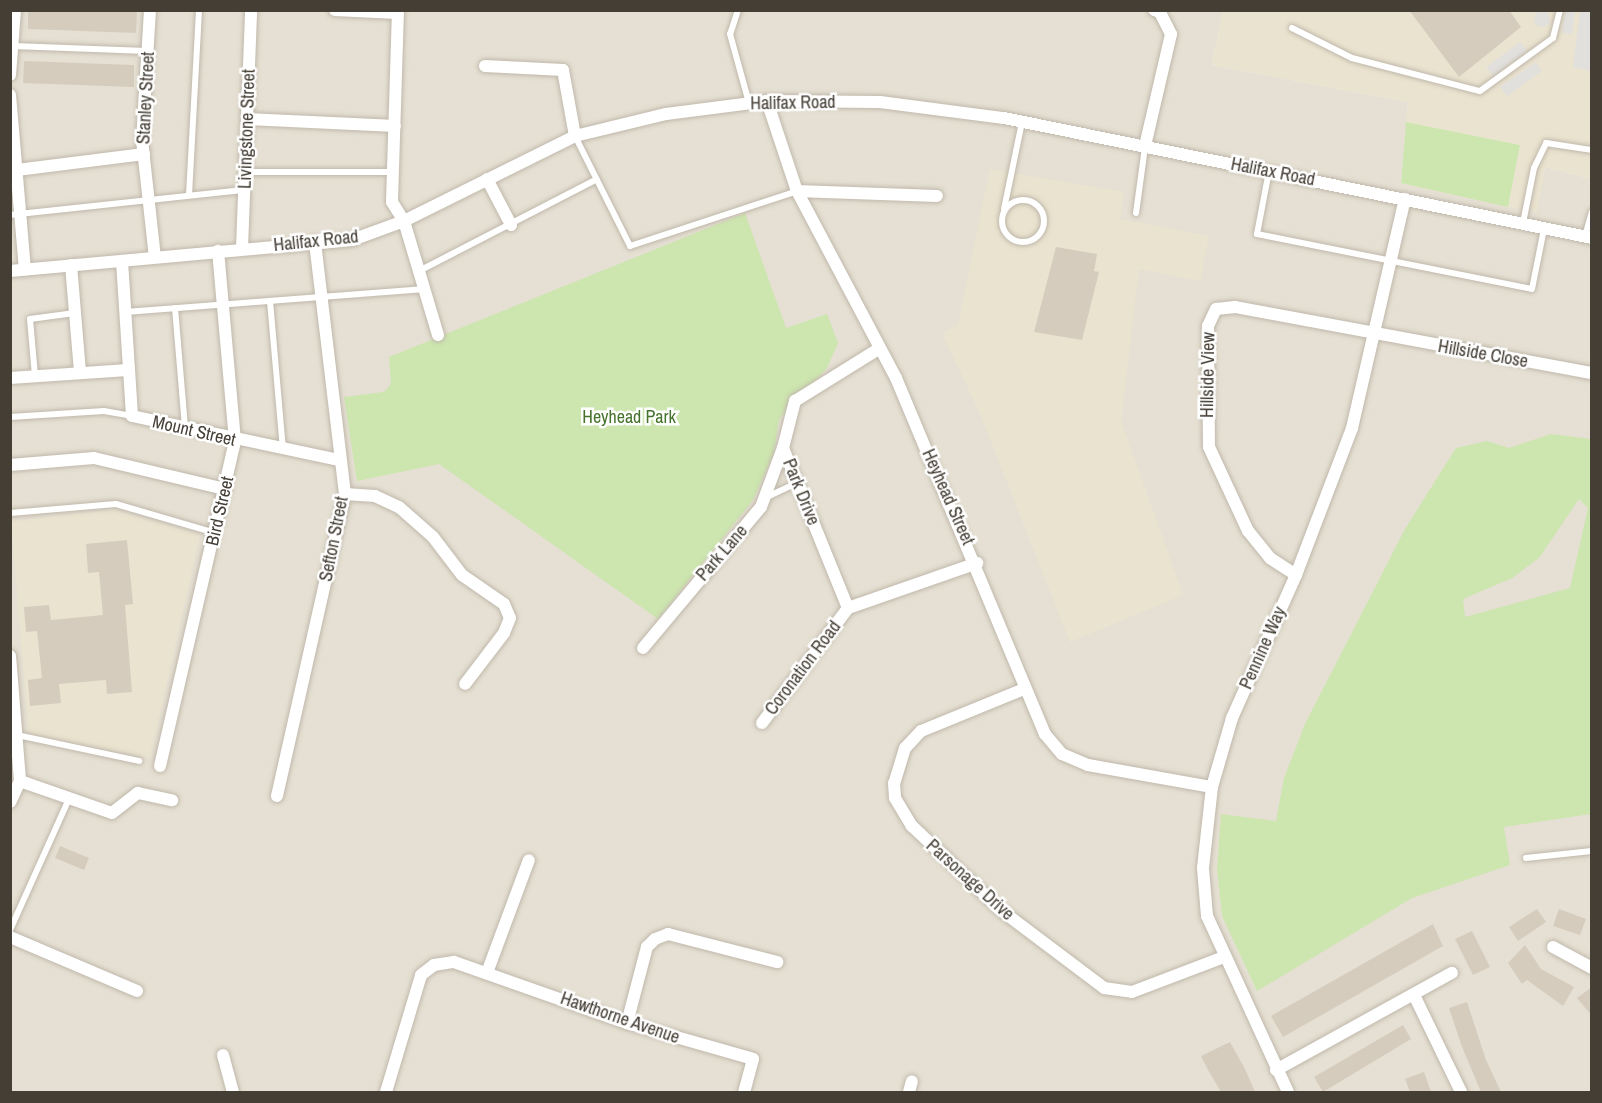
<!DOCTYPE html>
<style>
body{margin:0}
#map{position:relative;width:1602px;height:1103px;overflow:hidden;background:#f2eee5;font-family:"Archivo Narrow",sans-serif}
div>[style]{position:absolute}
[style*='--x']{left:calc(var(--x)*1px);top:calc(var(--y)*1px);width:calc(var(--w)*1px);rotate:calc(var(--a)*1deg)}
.residential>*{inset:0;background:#e5e0d3}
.education>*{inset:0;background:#eae3cf}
.green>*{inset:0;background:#cde5af}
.parking>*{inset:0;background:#e2e0dd}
.round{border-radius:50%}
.building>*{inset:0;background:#d6ccbe}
.roads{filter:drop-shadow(0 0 2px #c0b8ab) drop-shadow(0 0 2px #c0b8ab)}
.service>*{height:6px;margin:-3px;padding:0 3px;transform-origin:3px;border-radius:3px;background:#fff}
.service>.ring{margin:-3px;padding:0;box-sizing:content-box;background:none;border:6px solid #fff;border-radius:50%}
.minor>*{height:12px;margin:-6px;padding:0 6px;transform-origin:6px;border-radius:6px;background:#fff}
span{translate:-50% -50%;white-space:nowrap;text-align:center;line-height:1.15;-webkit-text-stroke:5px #fff;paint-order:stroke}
.street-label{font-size:18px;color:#443e35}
.park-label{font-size:18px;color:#46732b}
.frame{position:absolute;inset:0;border:12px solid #443e35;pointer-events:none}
</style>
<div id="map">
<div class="residential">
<i style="clip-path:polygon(10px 11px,1223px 11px,1212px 65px,1408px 102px,1401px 183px,1536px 212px,1545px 167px,1591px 179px,1591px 1092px,11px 1092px)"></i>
</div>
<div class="education">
<i style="clip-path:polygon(1223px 11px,1591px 11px,1591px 179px,1545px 167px,1537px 212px,1508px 207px,1520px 145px,1406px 122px,1408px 102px,1212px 65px)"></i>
<i style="clip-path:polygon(990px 169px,1124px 192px,1120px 219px,1209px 236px,1200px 281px,1139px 269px,1121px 421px,1183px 595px,1070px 642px,981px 416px,942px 333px,958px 325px)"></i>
<i style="clip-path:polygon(113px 510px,200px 535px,150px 758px,29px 735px,11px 521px)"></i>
</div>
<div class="green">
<i style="clip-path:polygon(1406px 122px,1520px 145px,1508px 207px,1401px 183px)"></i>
<i style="clip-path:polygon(745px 213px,786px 328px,827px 314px,838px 343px,827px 368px,779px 419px,774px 453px,753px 500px,658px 619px,439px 464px,357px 481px,344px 397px,384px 392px,391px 384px,389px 357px)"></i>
<i style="clip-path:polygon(evenodd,1551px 434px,1591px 439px,1591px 814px,1504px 827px,1510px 865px,1412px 898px,1257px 991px,1222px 916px,1217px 869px,1221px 814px,1276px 821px,1284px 778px,1305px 724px,1405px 529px,1456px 448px,1487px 441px,1509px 448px,1551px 434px,1579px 499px,1588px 508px,1570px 588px,1465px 617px,1463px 599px,1512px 578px,1539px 558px,1579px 499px)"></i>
</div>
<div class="parking">
<i style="clip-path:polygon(1565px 11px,1575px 11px,1572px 34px,1562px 33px)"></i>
<i style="clip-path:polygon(1580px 11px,1591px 11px,1591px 71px,1573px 67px)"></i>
<i class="round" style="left:1534px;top:11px;width:16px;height:16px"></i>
<i style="clip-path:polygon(1520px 42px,1527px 51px,1493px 76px,1486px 67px)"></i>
<i style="clip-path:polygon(1536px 62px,1542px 71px,1507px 96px,1500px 87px)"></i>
</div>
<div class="building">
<i style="clip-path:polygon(28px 10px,137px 12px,136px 33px,28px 29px)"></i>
<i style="clip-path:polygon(1409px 10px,1509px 10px,1521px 27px,1459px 77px)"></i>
<i style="clip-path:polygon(24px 61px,134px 65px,134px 87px,23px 83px)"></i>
<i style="clip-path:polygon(1056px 247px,1097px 254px,1094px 271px,1099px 272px,1082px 340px,1034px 332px)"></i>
<i style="clip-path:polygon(127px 540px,133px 604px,125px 605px,132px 692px,107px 694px,106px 680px,59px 684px,61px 703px,30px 706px,28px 680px,42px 678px,37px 631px,26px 632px,24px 607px,49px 605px,51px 620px,103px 615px,99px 572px,88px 573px,86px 544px)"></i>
<i style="clip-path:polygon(60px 846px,89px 858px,84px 870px,55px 858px)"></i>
<i style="clip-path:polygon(1537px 909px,1546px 922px,1518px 941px,1509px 927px)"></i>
<i style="clip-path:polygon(1559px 909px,1586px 919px,1580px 935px,1553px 926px)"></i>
<i style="clip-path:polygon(1433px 924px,1443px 946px,1283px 1037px,1271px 1016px)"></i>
<i style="clip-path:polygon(1472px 931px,1490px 967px,1473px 975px,1455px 939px)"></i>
<i style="clip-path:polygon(1525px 945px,1541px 969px,1574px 987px,1563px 1006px,1527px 980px,1522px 984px,1508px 963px)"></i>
<i style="clip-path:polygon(1592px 987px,1592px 1016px,1577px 998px)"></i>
<i style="clip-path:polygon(1467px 1002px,1486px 1060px,1501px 1092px,1481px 1092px,1462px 1047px,1449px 1008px)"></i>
<i style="clip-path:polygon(1403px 1025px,1411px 1039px,1323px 1092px,1314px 1077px)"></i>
<i style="clip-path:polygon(1230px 1042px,1245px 1069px,1255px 1092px,1221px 1092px,1208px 1070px,1201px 1056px)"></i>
<i style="clip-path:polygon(1424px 1072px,1431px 1092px,1410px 1092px,1405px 1079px)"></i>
</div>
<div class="roads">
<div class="service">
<i style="--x:738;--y:10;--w:25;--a:108"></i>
<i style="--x:730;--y:34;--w:72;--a:74.6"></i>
<i style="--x:1292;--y:28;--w:67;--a:26.6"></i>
<i style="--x:1352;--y:58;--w:132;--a:14.5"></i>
<i style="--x:1480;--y:91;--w:90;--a:-36"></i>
<i style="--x:1553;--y:38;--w:29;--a:-76"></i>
<i style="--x:13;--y:46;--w:134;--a:2.1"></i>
<i style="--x:575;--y:136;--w:123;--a:63.4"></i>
<i style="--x:630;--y:246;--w:176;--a:-18.2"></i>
<i style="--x:1269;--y:171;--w:64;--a:100.8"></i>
<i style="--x:1257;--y:234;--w:280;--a:11.3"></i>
<i style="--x:1532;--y:289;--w:61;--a:-78.7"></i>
<i style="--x:246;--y:172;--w:147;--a:0"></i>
<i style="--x:189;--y:195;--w:185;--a:-86.9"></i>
<i class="ring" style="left:1002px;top:200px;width:36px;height:36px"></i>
<i style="--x:1004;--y:209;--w:89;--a:-78.3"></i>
<i style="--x:1136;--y:213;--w:67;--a:-82.2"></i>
<i style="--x:10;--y:215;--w:236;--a:-6.1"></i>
<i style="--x:1523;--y:223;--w:56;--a:-78.7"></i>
<i style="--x:1534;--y:168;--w:28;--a:-64"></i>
<i style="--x:1546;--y:143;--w:47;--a:8.7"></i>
<i style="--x:1585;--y:236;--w:25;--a:-74"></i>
<i style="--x:419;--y:271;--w:200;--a:-27.3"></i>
<i style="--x:270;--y:301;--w:150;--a:85"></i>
<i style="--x:175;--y:308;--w:120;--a:85.2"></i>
<i style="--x:125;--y:312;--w:298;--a:-4.4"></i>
<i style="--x:35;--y:376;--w:57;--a:-95"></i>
<i style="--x:30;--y:319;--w:45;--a:-7.6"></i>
<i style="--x:10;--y:417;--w:94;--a:-3.7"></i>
<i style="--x:104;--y:411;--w:28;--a:10"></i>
<i style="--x:769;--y:496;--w:31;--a:-25"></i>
<i style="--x:10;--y:513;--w:106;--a:-4.9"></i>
<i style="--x:116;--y:504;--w:103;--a:16.3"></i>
<i style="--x:17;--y:735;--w:125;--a:12"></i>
<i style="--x:1526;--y:858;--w:66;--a:-6.1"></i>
<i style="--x:10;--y:930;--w:144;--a:-65.8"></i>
</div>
<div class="minor">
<i style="--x:150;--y:10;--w:130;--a:93.5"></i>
<i style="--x:142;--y:140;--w:118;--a:83.7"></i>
<i style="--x:335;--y:10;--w:62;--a:2.8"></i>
<i style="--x:398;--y:10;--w:192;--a:91.8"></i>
<i style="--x:392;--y:202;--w:22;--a:58"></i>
<i style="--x:404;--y:221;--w:119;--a:73.4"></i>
<i style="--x:485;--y:66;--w:78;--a:2.9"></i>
<i style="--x:563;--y:70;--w:67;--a:79.7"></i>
<i style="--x:10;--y:75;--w:65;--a:-85.6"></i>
<i style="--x:10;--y:95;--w:175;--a:85.1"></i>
<i style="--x:767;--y:101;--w:95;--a:71.6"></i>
<i style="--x:797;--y:191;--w:212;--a:62.1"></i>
<i style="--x:896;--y:378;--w:386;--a:67.3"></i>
<i style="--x:1045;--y:734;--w:26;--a:50"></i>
<i style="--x:1062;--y:754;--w:28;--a:23"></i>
<i style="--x:1088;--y:765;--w:126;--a:10.1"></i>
<i style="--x:248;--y:119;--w:147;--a:2.7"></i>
<i style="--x:1145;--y:146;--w:115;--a:-76.9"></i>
<i style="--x:1171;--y:34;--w:25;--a:-117"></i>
<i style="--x:1160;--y:12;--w:6;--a:-162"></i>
<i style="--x:17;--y:170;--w:128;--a:-7.2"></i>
<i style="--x:487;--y:179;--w:52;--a:62.4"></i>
<i style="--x:797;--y:191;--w:140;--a:2"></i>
<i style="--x:242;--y:248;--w:238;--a:-87.8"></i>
<i style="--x:122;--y:261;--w:155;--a:86.3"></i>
<i style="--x:132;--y:416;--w:212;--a:12"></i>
<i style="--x:71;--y:265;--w:108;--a:85.2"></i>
<i style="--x:10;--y:271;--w:343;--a:-5.2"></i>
<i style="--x:352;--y:240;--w:55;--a:-20.1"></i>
<i style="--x:404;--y:221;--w:191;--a:-26.4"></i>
<i style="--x:575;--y:136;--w:94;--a:-13.6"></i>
<i style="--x:666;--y:114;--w:102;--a:-7.3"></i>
<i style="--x:767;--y:101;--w:113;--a:0.5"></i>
<i style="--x:880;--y:102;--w:125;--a:7.4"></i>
<i style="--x:1004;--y:118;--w:600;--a:11.53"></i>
<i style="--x:10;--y:378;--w:118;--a:-3.9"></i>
<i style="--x:10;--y:465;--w:84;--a:-4.8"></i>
<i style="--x:94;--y:458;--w:135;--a:13.3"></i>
<i style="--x:345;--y:494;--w:30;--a:4"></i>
<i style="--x:375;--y:496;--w:26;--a:25"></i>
<i style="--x:399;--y:507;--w:45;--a:41.4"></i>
<i style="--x:433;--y:537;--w:48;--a:52.7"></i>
<i style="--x:462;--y:575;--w:51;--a:34.6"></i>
<i style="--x:504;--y:604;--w:15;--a:67"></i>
<i style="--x:510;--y:618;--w:16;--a:112"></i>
<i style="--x:504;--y:633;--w:64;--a:127.4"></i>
<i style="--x:1296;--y:575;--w:31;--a:-147"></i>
<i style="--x:1270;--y:558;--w:35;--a:-129"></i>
<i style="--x:1248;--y:531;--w:93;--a:-114.9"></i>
<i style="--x:1209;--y:447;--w:121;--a:-90.5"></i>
<i style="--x:1208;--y:326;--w:19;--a:-65"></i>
<i style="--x:1216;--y:309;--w:19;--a:-6"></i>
<i style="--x:1235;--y:307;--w:363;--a:10.5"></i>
<i style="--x:848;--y:608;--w:173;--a:-112.1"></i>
<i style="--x:783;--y:448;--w:49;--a:-75.7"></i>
<i style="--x:795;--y:401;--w:100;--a:-31.9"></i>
<i style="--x:643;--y:648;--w:184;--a:-50.1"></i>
<i style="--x:761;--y:507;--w:63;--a:-69.6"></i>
<i style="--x:10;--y:656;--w:125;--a:85.4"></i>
<i style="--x:20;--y:781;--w:23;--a:115"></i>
<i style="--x:1024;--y:689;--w:111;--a:157.8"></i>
<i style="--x:921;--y:731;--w:23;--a:133"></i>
<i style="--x:905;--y:748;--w:37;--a:107"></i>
<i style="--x:894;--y:783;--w:15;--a:86"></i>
<i style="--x:895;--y:798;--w:33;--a:59"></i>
<i style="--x:912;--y:826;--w:124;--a:43.4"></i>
<i style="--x:1002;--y:911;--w:128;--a:37"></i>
<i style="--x:1104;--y:988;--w:28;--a:8"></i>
<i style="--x:1132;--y:992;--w:98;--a:-20.8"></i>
<i style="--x:762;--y:723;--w:144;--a:-53.2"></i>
<i style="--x:848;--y:608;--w:137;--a:-19.2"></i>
<i style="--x:160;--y:766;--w:334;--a:-77"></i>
<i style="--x:235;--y:441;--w:191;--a:-95.1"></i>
<i style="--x:20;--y:781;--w:97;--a:19.2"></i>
<i style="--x:112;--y:813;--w:33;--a:-38"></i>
<i style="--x:138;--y:793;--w:35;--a:12"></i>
<i style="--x:277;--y:796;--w:310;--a:-77.3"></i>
<i style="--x:345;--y:494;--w:254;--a:-96.8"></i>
<i style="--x:10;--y:937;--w:138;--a:23"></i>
<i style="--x:1553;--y:947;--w:44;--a:28.3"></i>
<i style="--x:488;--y:970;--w:117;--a:-69.6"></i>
<i style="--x:1414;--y:995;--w:108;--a:64.1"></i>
<i style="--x:627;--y:1023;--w:79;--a:-75.3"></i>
<i style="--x:647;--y:947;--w:11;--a:-45"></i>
<i style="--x:655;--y:939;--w:14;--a:-21"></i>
<i style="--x:668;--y:934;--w:113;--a:14.4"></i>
<i style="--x:223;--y:1055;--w:38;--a:75"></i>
<i style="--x:1276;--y:1070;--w:201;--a:-28.9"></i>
<i style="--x:386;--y:1092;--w:122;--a:-73.3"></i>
<i style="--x:421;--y:975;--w:16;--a:-38"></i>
<i style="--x:434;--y:965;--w:20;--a:-9"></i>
<i style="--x:454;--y:962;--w:183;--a:19.4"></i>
<i style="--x:627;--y:1023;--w:131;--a:15.9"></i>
<i style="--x:753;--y:1059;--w:34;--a:105"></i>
<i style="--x:909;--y:1092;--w:11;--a:-75"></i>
<i style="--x:1288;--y:1092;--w:194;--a:-114.7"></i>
<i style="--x:1207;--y:916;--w:48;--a:-94.8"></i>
<i style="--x:1203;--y:868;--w:81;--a:-83.7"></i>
<i style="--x:1212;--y:787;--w:72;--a:-73.8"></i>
<i style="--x:1232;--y:718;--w:157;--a:-65.9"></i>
<i style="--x:1296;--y:575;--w:157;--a:-69.1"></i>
<i style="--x:1352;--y:428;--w:235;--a:-77"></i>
</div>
</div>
<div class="street-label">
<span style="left:146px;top:98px;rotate:-87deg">Stanley Street</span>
<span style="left:793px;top:103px;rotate:-1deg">Halifax Road</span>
<span style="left:247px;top:129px;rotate:-88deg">Livingstone Street</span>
<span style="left:1273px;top:172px;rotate:11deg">Halifax Road</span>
<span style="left:316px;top:241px;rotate:-6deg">Halifax Road</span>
<span style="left:1483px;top:354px;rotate:10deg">Hillside Close</span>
<span style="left:1208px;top:375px;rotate:-89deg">Hillside View</span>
<span style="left:194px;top:431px;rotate:13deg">Mount Street</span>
<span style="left:801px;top:492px;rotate:68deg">Park Drive</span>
<span style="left:948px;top:497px;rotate:66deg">Heyhead Street</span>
<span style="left:220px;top:511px;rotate:-77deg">Bird Street</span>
<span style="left:334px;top:539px;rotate:-79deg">Sefton Street</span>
<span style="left:722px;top:553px;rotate:-49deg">Park Lane</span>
<span style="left:1263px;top:648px;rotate:-66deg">Pennine Way</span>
<span style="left:803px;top:668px;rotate:-53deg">Coronation Road</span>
<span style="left:970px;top:880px;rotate:42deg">Parsonage Drive</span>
<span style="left:620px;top:1018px;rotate:19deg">Hawthorne Avenue</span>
</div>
<div class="park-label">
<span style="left:629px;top:417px">Heyhead Park</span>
</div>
<div class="frame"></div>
</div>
